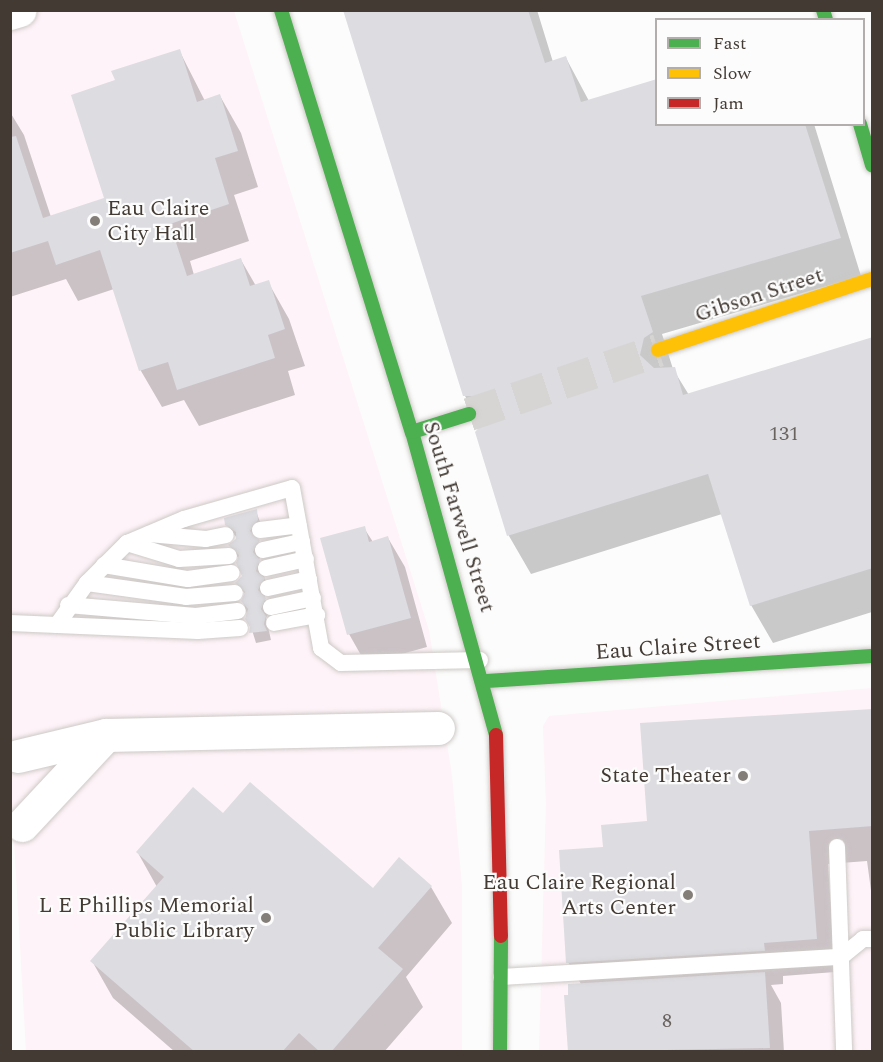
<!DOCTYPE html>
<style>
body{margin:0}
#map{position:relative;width:883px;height:1062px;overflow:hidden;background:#fcfcfc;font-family:Spectral,serif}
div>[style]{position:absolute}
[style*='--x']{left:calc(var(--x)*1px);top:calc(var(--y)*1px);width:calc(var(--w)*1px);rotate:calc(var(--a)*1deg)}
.commercial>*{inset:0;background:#fef3f8}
.shadow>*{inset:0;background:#0003}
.building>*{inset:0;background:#dcdce1}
.secondary-tunnel>*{height:33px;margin-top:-16.5px;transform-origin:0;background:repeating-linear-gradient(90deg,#d7d5d4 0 33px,transparent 0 49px)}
.roads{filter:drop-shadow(0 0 2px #cdc9c6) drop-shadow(0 0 2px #cdc9c6)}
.lane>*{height:16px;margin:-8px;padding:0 8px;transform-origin:8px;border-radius:8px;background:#fff}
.street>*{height:33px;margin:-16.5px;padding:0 16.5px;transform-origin:16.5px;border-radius:16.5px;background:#fff}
.fast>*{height:14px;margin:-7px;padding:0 7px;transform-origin:7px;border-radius:7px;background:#4caf50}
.slow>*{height:14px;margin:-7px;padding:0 7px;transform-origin:7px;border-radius:7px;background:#ffc107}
.jam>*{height:14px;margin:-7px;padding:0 7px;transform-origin:7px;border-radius:7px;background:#c62828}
.dots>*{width:16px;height:16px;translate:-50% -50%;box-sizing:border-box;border:3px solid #fcfcfc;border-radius:50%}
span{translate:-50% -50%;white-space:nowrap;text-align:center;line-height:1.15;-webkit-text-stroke:4.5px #fcfcfc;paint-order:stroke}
.number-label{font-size:20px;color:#69625e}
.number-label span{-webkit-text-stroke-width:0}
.poi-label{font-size:22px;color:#433a33}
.left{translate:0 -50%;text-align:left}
.right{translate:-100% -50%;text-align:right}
.street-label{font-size:22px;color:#433a33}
.frame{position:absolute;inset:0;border:12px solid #433a33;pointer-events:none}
.legend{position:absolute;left:655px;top:18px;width:210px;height:108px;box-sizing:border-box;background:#fcfcfc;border:2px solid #b2aeac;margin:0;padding:8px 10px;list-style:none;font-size:18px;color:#433a33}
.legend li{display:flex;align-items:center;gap:12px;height:30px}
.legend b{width:30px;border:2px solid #b2aeac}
</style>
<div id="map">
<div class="commercial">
<i style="clip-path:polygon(10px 11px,234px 11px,429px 630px,452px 775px,462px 886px,462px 1051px,26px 1051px,10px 769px)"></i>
<i style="clip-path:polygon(872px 688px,872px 1051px,539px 1052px,546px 804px,543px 726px,549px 716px)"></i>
</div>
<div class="shadow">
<i style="clip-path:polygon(344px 10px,537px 10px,553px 62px,566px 58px,589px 101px,656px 124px,814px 124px,861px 276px,662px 334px,673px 369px,689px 395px,872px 341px,872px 612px,773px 643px,751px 605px,722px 514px,531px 574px,509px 536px,476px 432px,482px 426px,465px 396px)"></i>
<i style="clip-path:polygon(179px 50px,205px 101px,220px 96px,241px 133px,258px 187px,234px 195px,249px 241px,190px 261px,194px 275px,241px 260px,256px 286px,268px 282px,289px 319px,305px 366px,288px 371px,295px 395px,199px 426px,184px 400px,162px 407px,141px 371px,114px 289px,78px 301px,66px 279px,10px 297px,10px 112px,24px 135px,51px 217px,106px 199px,117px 81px)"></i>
<i style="clip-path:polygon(256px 511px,263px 530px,256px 539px,264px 551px,258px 561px,269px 589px,264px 598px,271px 609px,266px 618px,271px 640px,256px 643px,243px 601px,246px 595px,237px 583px,244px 577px,239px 559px,230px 546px,237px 538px,226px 524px)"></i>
<i style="clip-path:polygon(364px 528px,373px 542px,388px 538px,405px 567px,427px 647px,366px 664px,349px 634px)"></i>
<i style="clip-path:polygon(872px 710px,872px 898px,867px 861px,828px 864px,835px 972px,783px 976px,783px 984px,771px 985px,781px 1003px,784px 1052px,569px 1052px,570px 996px,581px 984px,568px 962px,604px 849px)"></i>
<i style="clip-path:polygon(224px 815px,373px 890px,431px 887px,452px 923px,406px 977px,423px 1007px,384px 1052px,175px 1052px,113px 998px,92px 961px,157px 887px,138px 853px)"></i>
</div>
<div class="building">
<i style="clip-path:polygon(343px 10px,528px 10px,545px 63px,566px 56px,581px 102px,657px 79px,657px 124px,805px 124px,841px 238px,641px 296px,653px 332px,644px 338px,640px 355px,654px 368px,675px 367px,683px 395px,873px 337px,873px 568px,750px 606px,708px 474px,507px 536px,475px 432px,487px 419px,487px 408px,474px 396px,463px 396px)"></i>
<i style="clip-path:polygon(180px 49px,197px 102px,220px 94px,238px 151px,215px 158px,229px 204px,170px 224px,187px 276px,241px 258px,250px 286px,269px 280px,285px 329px,268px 335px,275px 358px,177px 390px,168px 362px,139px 371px,100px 250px,56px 265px,48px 241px,10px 253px,10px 137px,16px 136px,43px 218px,104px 198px,71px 95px,115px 80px,111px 71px)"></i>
<i style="clip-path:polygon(257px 509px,258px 520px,250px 531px,260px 540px,253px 552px,260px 560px,256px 571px,265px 578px,258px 590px,266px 598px,261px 609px,266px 616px,264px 624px,267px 631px,249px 633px,250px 627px,245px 619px,248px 609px,241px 601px,245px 592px,235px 583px,242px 576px,236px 563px,239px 555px,228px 545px,236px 539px,236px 532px,225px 525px,224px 518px)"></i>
<i style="clip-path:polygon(365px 526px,369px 542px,388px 536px,411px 618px,347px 635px,320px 538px)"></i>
<i style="clip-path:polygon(873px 709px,873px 826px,809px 831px,817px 939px,764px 943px,765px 951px,566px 963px,559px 850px,603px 847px,601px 825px,647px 821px,640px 723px)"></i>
<i style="clip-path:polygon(250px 782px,373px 888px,399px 857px,432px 886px,378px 948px,403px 969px,331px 1052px,320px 1052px,299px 1033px,282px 1052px,195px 1052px,90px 961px,164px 877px,136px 852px,193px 787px,223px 813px)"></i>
<i style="clip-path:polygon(765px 972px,770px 1048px,568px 1052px,564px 995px,568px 995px,568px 984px)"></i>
</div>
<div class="secondary-tunnel">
<i style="--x:469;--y:414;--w:200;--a:-18.7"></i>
</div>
<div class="roads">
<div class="lane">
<i style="--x:260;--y:530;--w:39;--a:-7"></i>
<i style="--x:149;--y:534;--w:57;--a:5"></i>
<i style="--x:206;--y:539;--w:20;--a:-11"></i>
<i style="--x:127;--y:543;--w:54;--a:17.1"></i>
<i style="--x:179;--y:559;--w:50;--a:-3.4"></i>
<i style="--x:263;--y:550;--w:40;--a:-12"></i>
<i style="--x:104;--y:565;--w:85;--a:9.5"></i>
<i style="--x:188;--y:579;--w:44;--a:-7.8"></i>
<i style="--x:266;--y:568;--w:41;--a:-12.7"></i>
<i style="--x:87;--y:583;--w:100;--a:8"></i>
<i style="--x:186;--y:597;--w:49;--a:-4.7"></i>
<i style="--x:268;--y:588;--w:42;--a:-12.4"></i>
<i style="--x:68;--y:605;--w:128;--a:4.9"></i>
<i style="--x:196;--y:616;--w:42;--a:-6.8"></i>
<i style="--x:271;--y:607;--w:43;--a:-12.1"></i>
<i style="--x:10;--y:623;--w:47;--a:2.4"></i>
<i style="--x:57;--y:625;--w:52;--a:-54.5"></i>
<i style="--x:87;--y:583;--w:57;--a:-45"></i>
<i style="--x:127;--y:543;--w:62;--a:-22.8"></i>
<i style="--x:184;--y:519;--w:112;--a:-16"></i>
<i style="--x:292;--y:488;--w:163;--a:79.7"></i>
<i style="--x:321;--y:648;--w:25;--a:37"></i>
<i style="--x:341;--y:663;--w:139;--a:-1.2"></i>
<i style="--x:274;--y:623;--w:44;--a:-10.5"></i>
<i style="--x:57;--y:625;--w:141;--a:2.4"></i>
<i style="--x:198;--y:631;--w:42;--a:-4.1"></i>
<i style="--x:837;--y:847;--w:205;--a:88"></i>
<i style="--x:501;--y:977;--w:341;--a:-3.4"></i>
<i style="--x:841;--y:957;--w:28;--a:-39"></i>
<i style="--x:863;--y:939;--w:9;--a:0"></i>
</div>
<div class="street">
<i style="--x:10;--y:13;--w:10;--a:-17"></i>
<i style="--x:18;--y:756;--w:90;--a:-13.4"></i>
<i style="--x:106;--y:735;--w:332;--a:-1.2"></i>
<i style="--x:22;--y:825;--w:123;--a:-47"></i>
</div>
<div class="fast">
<i style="--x:281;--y:10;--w:442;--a:72.8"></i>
<i style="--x:412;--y:432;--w:314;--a:74.5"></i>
<i style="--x:823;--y:10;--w:10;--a:73"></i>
<i style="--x:860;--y:124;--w:43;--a:73.7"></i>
<i style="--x:412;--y:432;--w:60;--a:-17.5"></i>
<i style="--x:486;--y:681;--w:387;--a:-3.7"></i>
<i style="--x:500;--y:1052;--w:116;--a:-89.5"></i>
</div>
<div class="slow">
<i style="--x:658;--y:350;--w:225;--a:-18.4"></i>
</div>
<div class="jam">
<i style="--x:496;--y:735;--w:201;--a:88.6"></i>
</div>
</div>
<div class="dots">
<i style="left:95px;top:221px;background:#847e79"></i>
<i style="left:743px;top:776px;background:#847e79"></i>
<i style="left:688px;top:895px;background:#847e79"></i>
<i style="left:266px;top:918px;background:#847e79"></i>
</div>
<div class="number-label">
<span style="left:784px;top:434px">131</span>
<span style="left:667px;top:1021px">8</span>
</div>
<div class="poi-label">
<span class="left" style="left:107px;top:221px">Eau Claire<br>City Hall</span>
<span class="right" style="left:731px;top:776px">State Theater</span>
<span class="right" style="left:676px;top:895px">Eau Claire Regional<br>Arts Center</span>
<span class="right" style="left:254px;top:918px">L E Phillips Memorial<br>Public Library</span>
</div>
<div class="street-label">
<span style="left:759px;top:295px;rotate:-18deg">Gibson Street</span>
<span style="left:459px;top:517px;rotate:73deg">South Farwell Street</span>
<span style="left:678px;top:647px;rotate:-4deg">Eau Claire Street</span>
</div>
<div class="frame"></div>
<ul class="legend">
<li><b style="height:8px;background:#4caf50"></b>Fast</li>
<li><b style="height:8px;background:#ffc107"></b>Slow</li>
<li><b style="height:8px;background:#c62828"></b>Jam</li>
</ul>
</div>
